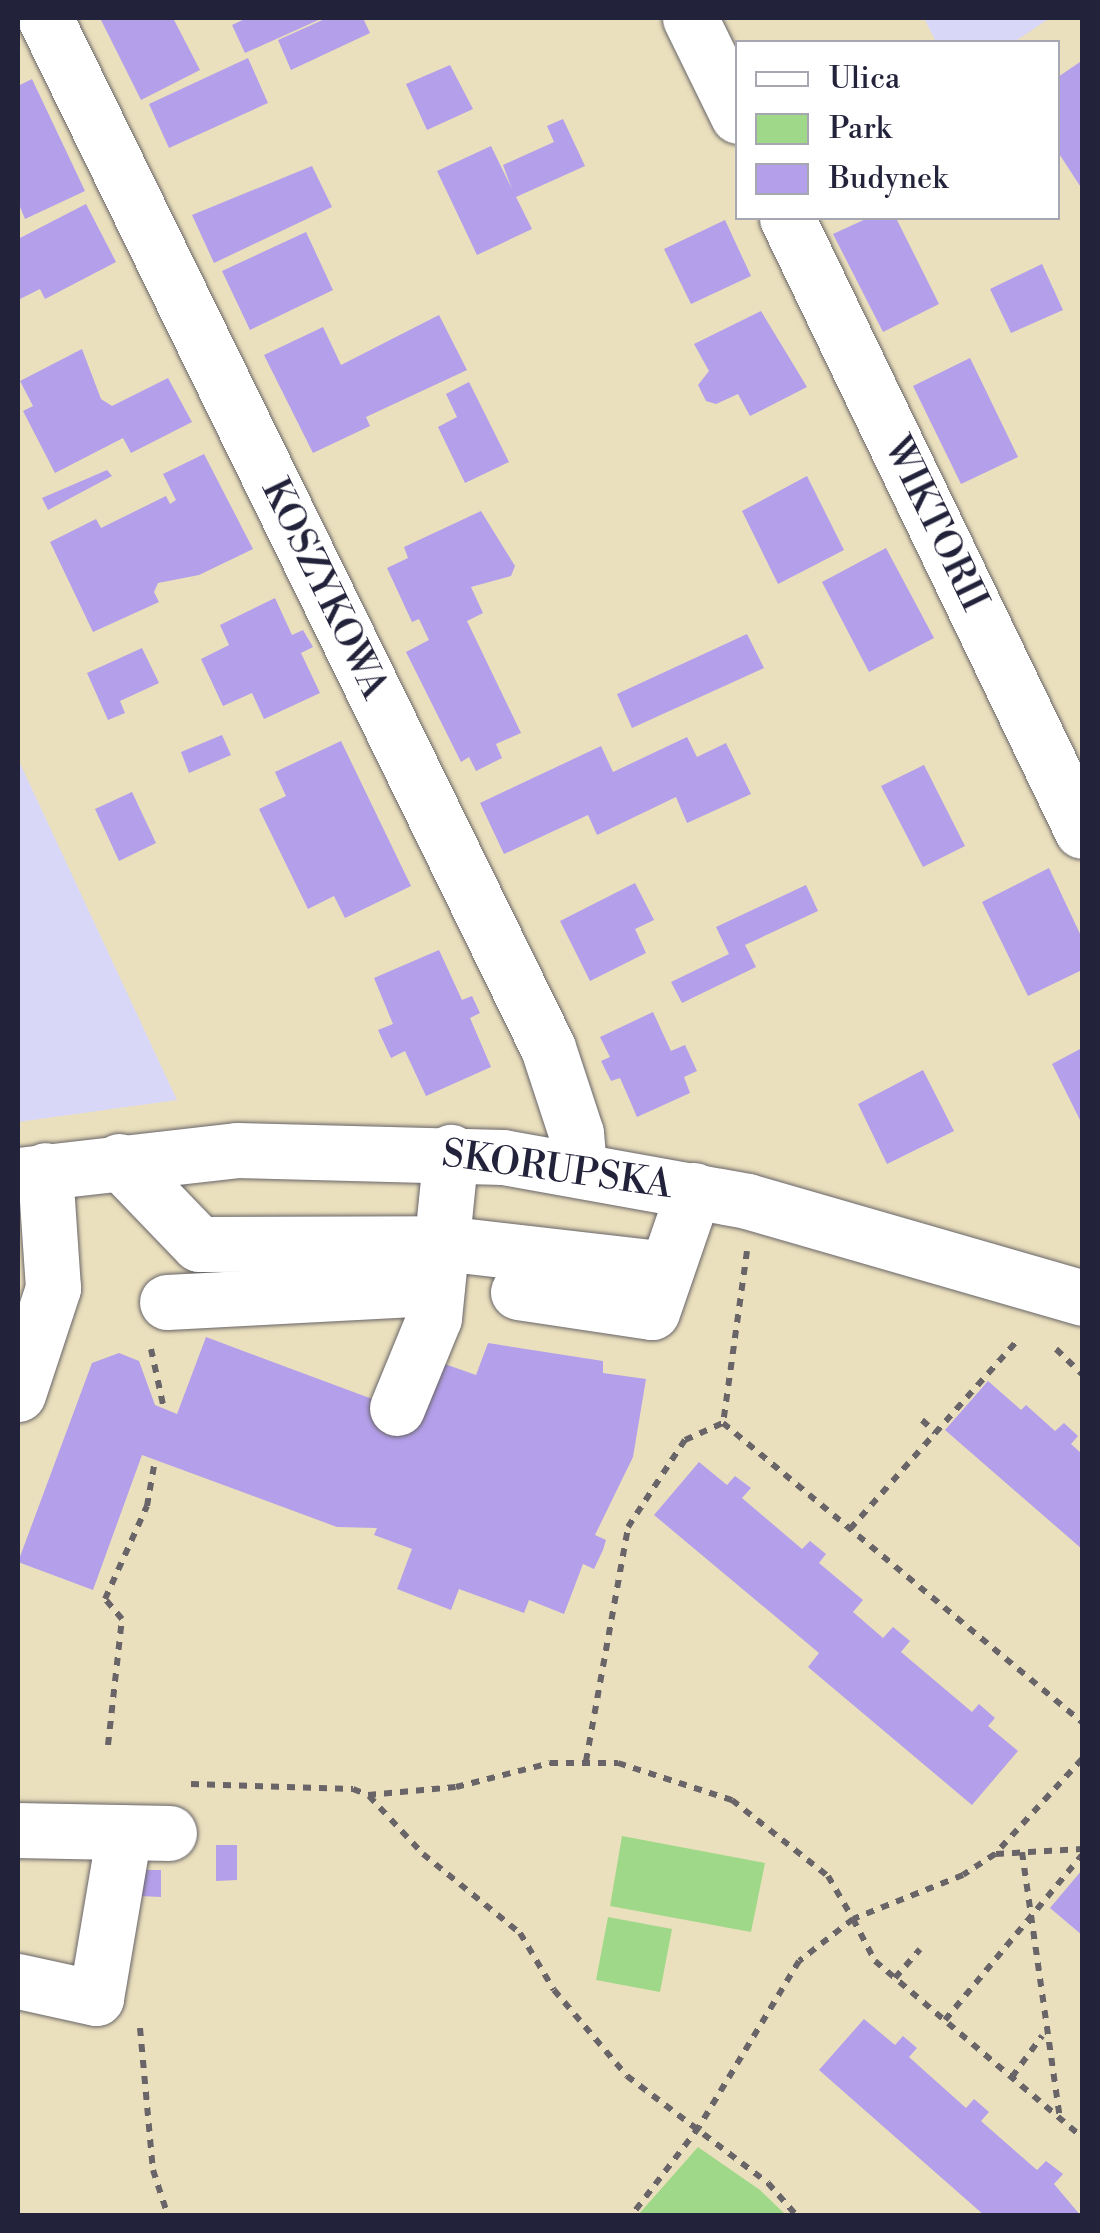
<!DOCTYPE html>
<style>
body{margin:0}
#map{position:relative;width:1100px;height:2233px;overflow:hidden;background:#ebe0bd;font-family:"Libre Bodoni",serif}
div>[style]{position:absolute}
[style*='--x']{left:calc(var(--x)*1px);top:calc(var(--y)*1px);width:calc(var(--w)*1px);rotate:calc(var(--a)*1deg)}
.built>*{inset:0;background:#d8d7f8}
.green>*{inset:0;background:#a0d889}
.building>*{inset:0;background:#b39fea}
.path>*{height:6px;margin-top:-3px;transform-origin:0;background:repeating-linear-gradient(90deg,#686468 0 8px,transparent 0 16px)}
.roads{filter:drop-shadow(0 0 2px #686468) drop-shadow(0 0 2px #686468)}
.minor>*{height:55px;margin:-27.5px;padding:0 27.5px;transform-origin:27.5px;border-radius:27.5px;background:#fff}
span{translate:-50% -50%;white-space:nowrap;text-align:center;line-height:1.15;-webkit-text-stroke:8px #fff;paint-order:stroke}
.street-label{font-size:38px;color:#22223b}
.frame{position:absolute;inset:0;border:20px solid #22223b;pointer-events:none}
.legend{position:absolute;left:735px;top:40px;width:325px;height:180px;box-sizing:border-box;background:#fff;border:2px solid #a7a7b1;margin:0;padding:12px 18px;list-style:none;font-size:30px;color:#22223b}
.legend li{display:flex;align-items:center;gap:20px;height:50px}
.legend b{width:50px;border:2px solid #a7a7b1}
</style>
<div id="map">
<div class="built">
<i style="clip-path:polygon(924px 18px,1050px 18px,1014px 42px,936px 42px)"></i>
<i style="clip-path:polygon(18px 759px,177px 1100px,18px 1122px)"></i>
</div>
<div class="green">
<i style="clip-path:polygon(622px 1836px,765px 1863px,751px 1932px,610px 1906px)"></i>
<i style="clip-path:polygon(608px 1917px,672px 1929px,660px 1992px,596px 1980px)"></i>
<i style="clip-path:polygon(698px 2147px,760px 2190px,786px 2215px,638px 2215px)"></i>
</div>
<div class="building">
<i style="clip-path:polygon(100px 18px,173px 18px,200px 70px,141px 100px)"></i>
<i style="clip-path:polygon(247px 18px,323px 18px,245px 53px,232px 25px)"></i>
<i style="clip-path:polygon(327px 18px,363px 18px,370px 33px,291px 70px,278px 40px)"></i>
<i style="clip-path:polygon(248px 58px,268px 103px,169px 148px,149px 104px)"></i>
<i style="clip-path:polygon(1080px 62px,1082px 185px,1080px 186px,1058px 152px,1058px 77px)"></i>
<i style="clip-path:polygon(450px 65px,473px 109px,427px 130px,406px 84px)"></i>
<i style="clip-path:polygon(32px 79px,85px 191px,25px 219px,18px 202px,18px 86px)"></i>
<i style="clip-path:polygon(563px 119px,585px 166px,516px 197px,532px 229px,477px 255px,437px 171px,491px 146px,512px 189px,503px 165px,554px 142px,547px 126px)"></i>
<i style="clip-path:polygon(312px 166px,332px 207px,214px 263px,192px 215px)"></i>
<i style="clip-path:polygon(86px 204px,116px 262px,45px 299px,40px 289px,18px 300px,18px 239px)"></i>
<i style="clip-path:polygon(868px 218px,896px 218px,939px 304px,883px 332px,833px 234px)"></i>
<i style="clip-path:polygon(725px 220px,751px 276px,691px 304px,664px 249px)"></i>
<i style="clip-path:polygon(306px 232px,333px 290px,250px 330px,222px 271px)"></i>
<i style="clip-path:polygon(1042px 264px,1063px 310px,1011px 333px,990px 289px)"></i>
<i style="clip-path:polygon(761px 311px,807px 387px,750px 416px,738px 394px,716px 404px,706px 401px,698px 385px,709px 371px,694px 344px)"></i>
<i style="clip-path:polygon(439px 315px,467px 370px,366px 417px,370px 426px,313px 453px,264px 355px,323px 327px,341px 365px)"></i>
<i style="clip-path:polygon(82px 349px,101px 399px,112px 406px,168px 378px,192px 422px,131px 453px,123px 438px,55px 473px,23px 411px,33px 406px,20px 381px)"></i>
<i style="clip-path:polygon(970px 358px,1018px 457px,961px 484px,913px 386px)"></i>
<i style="clip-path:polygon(469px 382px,509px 462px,465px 483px,438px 427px,457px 417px,446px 394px)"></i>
<i style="clip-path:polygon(204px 454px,253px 549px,199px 575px,158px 583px,154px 592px,159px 602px,93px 632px,50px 542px,96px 519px,101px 528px,166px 496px,170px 504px,176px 500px,163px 474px)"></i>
<i style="clip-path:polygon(107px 470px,112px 476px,48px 510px,42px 498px)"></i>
<i style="clip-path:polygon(807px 476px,844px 550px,778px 584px,742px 511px)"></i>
<i style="clip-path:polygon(481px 511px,515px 566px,511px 576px,471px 587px,483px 613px,467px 621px,521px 733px,496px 744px,502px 758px,476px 771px,469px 757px,461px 762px,406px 652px,429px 640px,419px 619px,412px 622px,387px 568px,408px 558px,404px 547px)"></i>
<i style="clip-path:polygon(886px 548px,934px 638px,869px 672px,822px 582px)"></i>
<i style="clip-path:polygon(275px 598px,292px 635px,303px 630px,313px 647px,301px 653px,320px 693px,264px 719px,252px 693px,223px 706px,201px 659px,229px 645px,220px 625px)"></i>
<i style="clip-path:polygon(747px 634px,764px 668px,632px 728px,617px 694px)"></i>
<i style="clip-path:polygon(142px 648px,159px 683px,120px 701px,125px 713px,108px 720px,87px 673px)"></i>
<i style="clip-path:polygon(222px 735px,231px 755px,189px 773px,181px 752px)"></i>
<i style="clip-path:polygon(687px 737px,697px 757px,726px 743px,751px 794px,687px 823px,676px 797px,597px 835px,588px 815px,504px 854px,480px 803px,601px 746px,613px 772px)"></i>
<i style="clip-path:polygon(341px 741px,411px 886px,345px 918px,334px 896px,308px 909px,259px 809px,286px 796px,275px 772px)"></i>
<i style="clip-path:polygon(924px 765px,965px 846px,923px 867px,881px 786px)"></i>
<i style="clip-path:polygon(132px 792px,156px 843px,119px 861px,95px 809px)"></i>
<i style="clip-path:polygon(1049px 868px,1082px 938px,1082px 970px,1028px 996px,982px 902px)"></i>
<i style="clip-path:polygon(635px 883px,654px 920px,635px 929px,646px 953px,590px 981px,560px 921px)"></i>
<i style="clip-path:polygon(806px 885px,818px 911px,745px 945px,756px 967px,682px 1003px,671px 982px,729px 954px,716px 927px)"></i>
<i style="clip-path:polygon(439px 950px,462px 1000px,472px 996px,480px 1013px,470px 1018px,491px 1067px,426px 1096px,405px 1051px,391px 1058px,378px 1030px,393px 1024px,374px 978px)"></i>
<i style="clip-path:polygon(653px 1012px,671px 1051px,685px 1045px,697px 1071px,684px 1077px,690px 1093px,637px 1117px,620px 1078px,611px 1081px,601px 1061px,610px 1057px,600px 1037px)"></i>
<i style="clip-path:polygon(1082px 1048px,1082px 1124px,1052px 1064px)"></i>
<i style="clip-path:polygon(923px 1070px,954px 1131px,887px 1164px,858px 1104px)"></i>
<i style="clip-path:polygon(206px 1337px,418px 1416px,439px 1362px,476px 1375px,488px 1343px,603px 1361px,603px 1373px,646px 1379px,633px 1457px,595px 1535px,606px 1540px,603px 1550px,594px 1569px,583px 1564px,564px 1614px,529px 1600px,524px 1613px,459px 1589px,451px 1610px,397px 1589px,412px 1549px,374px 1535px,377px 1528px,337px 1527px,142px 1455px,93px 1590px,18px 1562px,92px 1363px,119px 1353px,139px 1361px,155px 1405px,177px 1414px)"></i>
<i style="clip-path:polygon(988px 1381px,1021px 1410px,1026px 1405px,1055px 1431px,1064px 1423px,1078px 1436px,1071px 1444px,1082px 1454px,1082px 1549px,945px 1430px)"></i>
<i style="clip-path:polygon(699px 1462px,727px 1485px,735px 1476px,751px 1488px,742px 1498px,802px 1549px,810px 1541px,826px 1554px,819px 1563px,863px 1600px,853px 1612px,883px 1638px,893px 1627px,910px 1641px,901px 1652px,972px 1712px,979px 1704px,995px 1718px,988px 1726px,1018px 1751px,972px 1805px,808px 1667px,819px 1653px,654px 1515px)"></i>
<i style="clip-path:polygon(216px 1845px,237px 1845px,237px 1880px,216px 1881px)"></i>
<i style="clip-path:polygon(138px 1870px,161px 1870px,161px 1897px,139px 1896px)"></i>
<i style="clip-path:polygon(1082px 1870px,1082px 1935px,1050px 1908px)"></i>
<i style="clip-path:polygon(864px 2019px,895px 2045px,903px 2036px,917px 2048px,909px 2057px,966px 2108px,974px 2099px,989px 2112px,981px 2121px,1037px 2170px,1046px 2161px,1063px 2174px,1054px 2184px,1081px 2216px,985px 2216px,819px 2070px)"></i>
</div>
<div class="path">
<i style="--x:747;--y:1251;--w:174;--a:97.9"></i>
<i style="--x:723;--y:1423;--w:467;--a:39.8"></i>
<i style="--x:151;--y:1349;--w:61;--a:77.8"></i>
<i style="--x:1056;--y:1349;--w:36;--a:44"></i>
<i style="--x:922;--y:1420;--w:18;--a:43"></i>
<i style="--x:850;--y:1529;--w:251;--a:-48.4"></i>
<i style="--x:108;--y:1745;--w:127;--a:-83.7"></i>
<i style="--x:122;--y:1619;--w:26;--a:-130"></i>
<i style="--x:105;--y:1599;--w:102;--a:-65.7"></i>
<i style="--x:147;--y:1506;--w:47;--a:-80.1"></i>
<i style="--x:1082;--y:1759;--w:129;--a:132.5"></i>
<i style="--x:995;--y:1854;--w:38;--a:147"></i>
<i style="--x:963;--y:1875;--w:118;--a:158.2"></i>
<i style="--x:853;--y:1919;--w:47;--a:62.4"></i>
<i style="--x:875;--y:1961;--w:272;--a:40.4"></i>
<i style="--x:586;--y:1761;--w:238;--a:-79.8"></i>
<i style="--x:628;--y:1527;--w:104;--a:-56.8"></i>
<i style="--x:685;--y:1440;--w:42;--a:-24.1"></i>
<i style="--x:191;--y:1784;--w:162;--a:1.8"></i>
<i style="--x:353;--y:1789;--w:16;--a:22"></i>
<i style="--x:368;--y:1795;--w:88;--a:-5.2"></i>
<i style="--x:456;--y:1787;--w:97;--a:-14.3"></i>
<i style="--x:550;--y:1763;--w:68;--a:0"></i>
<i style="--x:618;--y:1763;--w:120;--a:18"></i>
<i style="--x:732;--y:1800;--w:122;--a:38.4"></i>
<i style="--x:828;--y:1876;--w:50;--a:59.8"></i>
<i style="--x:853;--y:1919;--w:68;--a:142.1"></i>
<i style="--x:799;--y:1961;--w:194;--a:121.1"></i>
<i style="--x:699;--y:2127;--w:112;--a:127.4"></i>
<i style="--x:369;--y:1796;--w:79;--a:47"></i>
<i style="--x:423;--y:1854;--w:125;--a:39.2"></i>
<i style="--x:520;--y:1933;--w:66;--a:59.2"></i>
<i style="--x:554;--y:1990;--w:113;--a:49.7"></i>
<i style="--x:627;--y:2076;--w:177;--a:37.2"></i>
<i style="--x:768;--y:2183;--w:44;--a:48.7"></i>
<i style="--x:1022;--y:1852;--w:269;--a:81.9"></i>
<i style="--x:996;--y:1854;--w:86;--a:-3.3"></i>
<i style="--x:895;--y:1978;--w:38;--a:-49"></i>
<i style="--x:945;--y:2020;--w:214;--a:-50.3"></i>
<i style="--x:140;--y:2028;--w:143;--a:84.8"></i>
<i style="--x:153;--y:2170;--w:48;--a:71.9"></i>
<i style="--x:1012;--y:2077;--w:51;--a:-53.8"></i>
</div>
<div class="roads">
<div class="minor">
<i style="--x:45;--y:18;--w:1146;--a:63.97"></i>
<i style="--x:548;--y:1048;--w:89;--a:71.8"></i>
<i style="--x:576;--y:1133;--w:36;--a:85"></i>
<i style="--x:690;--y:18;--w:109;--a:63.9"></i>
<i style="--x:787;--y:218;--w:680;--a:64.3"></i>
<i style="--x:119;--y:1161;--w:115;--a:46.1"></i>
<i style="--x:199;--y:1244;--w:243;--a:-0.2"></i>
<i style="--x:442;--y:1243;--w:226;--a:6.6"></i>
<i style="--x:18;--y:1175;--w:220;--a:-6.5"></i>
<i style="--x:237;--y:1150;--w:266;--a:1.5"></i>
<i style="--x:503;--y:1157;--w:248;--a:10.2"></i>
<i style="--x:747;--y:1201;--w:349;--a:16.1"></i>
<i style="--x:518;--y:1292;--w:135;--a:8.5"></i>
<i style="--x:652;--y:1312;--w:129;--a:-71"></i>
<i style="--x:167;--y:1302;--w:270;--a:-3"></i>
<i style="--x:18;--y:1394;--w:112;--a:-71.7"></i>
<i style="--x:53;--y:1288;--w:118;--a:-93.9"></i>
<i style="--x:397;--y:1408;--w:97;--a:-67.7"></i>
<i style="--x:434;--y:1318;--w:167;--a:-84.2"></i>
<i style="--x:18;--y:1830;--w:151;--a:1.1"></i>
<i style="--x:18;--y:1981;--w:80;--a:12.3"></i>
<i style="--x:96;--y:1998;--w:168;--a:-80.4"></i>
</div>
</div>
<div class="street-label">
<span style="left:935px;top:524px;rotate:64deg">WIKTORII</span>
<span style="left:324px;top:589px;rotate:64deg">KOSZYKOWA</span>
<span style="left:557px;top:1170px;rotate:8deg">SKORUPSKA</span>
</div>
<div class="frame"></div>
<ul class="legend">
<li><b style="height:12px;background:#fff"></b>Ulica</li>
<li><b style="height:28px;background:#a0d889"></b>Park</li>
<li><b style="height:28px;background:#b39fea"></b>Budynek</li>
</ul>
</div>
